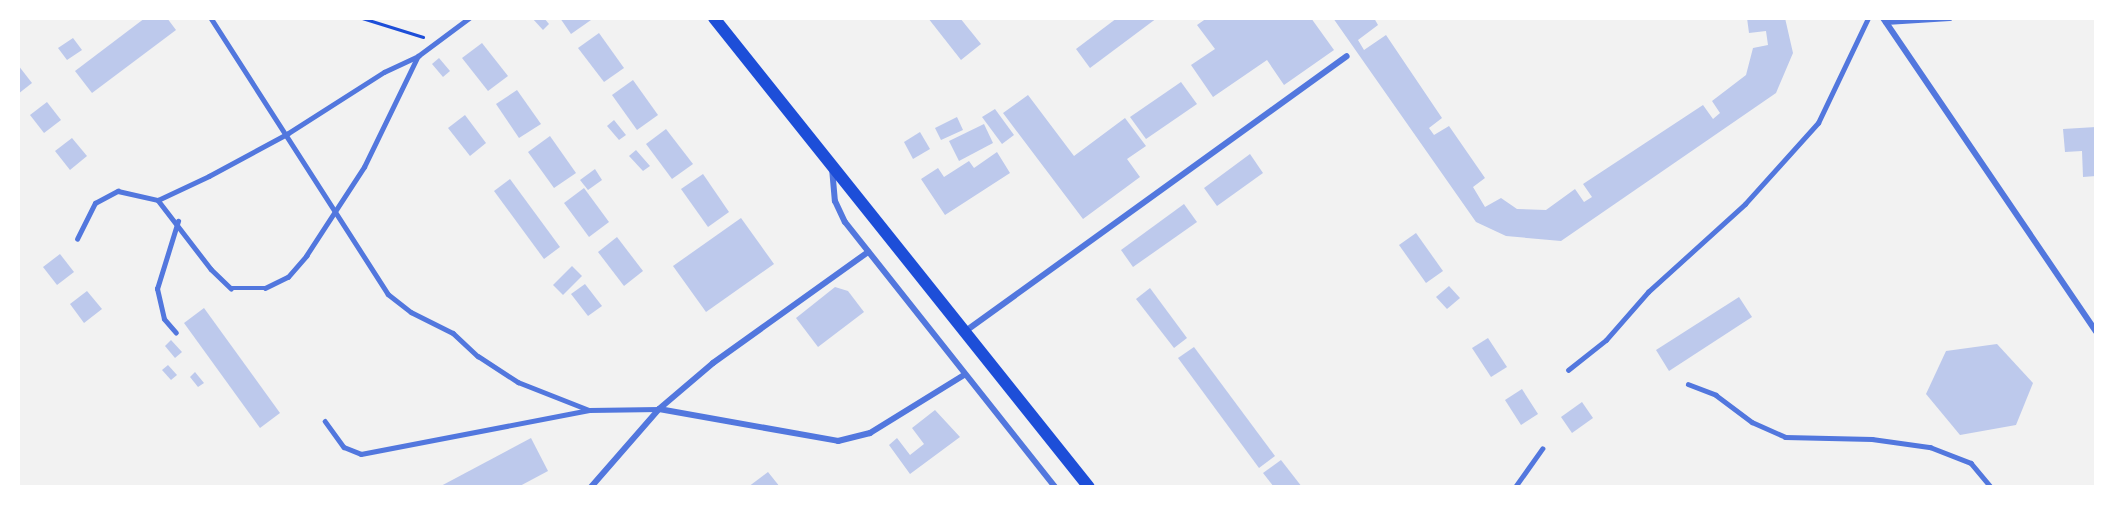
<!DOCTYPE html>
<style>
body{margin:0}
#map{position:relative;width:2114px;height:505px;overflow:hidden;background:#f2f2f2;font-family:"Noto Sans",sans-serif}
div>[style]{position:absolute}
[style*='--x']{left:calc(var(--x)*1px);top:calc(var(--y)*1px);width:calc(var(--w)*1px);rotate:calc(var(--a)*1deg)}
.building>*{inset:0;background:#bdc9ec}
.path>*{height:3px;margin:-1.5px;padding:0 1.5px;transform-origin:1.5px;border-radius:1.5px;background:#1d4ed8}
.service>*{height:4.5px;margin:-2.25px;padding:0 2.25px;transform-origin:2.25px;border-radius:2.25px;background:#5277de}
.minor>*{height:6px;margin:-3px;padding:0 3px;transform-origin:3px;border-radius:3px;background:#5277de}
.secondary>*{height:12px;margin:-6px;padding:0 6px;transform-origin:6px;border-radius:6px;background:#1d4ed8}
span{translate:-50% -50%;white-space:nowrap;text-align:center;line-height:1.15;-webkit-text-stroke:4.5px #fff;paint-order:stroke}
.frame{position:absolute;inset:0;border:20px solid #fff;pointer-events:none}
</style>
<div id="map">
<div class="building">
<i style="clip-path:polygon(145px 18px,167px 18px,176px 30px,92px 93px,75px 71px)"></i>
<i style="clip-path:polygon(532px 18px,544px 18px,549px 24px,543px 30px)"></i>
<i style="clip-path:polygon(560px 18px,590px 18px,591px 20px,571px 34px)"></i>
<i style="clip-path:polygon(928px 18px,960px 18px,981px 44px,961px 60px)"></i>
<i style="clip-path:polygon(1117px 18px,1157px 18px,1090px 68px,1076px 49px)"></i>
<i style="clip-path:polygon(1207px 18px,1311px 18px,1334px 50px,1284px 85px,1267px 60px,1213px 97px,1191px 65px,1215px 49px,1197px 25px)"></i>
<i style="clip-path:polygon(1333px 18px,1374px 18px,1378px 25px,1358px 40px,1364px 50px,1386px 35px,1442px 118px,1429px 128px,1434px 135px,1449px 126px,1485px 178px,1473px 187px,1485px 207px,1501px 198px,1517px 209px,1546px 210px,1575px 189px,1584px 202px,1592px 197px,1583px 184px,1703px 105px,1713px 119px,1720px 113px,1712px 101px,1746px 75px,1753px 48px,1768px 45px,1766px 31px,1749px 33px,1747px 18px,1785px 18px,1793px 53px,1776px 93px,1561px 241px,1506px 236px,1476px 222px)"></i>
<i style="clip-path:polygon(599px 33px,624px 68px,604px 82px,578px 48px)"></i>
<i style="clip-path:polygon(73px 38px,82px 50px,67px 60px,58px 48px)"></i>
<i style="clip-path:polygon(482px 43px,508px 76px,488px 91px,462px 58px)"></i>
<i style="clip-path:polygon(439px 58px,450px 71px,443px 77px,432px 64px)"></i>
<i style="clip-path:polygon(18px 65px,32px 83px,18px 94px)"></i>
<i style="clip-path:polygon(633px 80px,658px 115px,637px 130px,612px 95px)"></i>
<i style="clip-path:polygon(1181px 82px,1197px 104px,1146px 139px,1130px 117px)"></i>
<i style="clip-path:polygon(517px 90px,541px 124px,519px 138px,496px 104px)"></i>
<i style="clip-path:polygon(1028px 95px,1074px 156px,1125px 118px,1146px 146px,1127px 159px,1140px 177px,1083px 219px,1003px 113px)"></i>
<i style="clip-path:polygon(47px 102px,61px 120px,44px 133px,30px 115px)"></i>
<i style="clip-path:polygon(995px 109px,1014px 135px,1002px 144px,982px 117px)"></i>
<i style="clip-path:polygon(465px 115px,486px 143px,470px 156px,448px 128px)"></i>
<i style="clip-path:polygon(957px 117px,963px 130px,941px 140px,935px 128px)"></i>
<i style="clip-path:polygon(614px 120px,626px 135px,619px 140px,607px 126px)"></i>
<i style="clip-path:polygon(984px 124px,993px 143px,959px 161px,949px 141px)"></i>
<i style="clip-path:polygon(2096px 127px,2096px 176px,2083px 177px,2082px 151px,2065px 152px,2063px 129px)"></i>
<i style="clip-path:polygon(666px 129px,693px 164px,672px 179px,646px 144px)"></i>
<i style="clip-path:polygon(920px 132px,930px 149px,913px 159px,904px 142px)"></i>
<i style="clip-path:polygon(550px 136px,576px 173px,554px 188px,528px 152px)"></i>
<i style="clip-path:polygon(72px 138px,87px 156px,70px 170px,55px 151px)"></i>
<i style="clip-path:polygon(636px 150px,650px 166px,643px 171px,629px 156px)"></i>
<i style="clip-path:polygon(997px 152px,1010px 173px,945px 215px,921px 179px,938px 168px,944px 177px,969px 161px,974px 168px)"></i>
<i style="clip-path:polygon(1250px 154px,1263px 173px,1217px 206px,1204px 188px)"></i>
<i style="clip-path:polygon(595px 169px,602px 180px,588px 190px,580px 180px)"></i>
<i style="clip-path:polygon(703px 174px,729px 212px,708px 227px,681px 189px)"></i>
<i style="clip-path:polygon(510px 179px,560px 247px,544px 259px,494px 191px)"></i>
<i style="clip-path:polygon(584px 188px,609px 222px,589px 237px,564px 203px)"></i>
<i style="clip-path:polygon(1184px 204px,1197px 222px,1133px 267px,1121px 250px)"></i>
<i style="clip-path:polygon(741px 218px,774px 264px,706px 312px,673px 266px)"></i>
<i style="clip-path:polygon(1416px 233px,1443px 271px,1426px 283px,1399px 245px)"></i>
<i style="clip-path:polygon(617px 237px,643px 271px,624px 286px,598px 252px)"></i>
<i style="clip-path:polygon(60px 254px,74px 272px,57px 285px,43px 267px)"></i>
<i style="clip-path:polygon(572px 266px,582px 276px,563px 295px,553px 285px)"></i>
<i style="clip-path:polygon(585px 284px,602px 306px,588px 316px,571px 294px)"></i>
<i style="clip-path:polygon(1449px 286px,1460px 298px,1447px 309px,1436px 297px)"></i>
<i style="clip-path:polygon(835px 287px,848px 291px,864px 312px,818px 347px,796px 318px)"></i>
<i style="clip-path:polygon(1150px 288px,1187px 338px,1174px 348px,1136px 299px)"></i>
<i style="clip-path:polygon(87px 291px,102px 309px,84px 323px,70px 304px)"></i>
<i style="clip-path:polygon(1739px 297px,1752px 317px,1669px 371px,1656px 350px)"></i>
<i style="clip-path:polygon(204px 308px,280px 413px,260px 428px,184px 323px)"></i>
<i style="clip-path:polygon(1488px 338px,1507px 367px,1491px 377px,1472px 348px)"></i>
<i style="clip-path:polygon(171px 340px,182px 352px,175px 358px,165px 346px)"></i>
<i style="clip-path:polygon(1997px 344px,2033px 383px,2016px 425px,1960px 435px,1926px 394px,1946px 351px)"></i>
<i style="clip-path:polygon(1194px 347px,1275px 456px,1259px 468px,1178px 358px)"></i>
<i style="clip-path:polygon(168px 365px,177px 375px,171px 380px,162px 370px)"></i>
<i style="clip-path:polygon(195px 372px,204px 383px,198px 387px,190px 377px)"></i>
<i style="clip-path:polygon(1522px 389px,1538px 414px,1521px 425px,1505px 400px)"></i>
<i style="clip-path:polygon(1582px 402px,1593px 418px,1572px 433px,1561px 417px)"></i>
<i style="clip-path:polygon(935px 410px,960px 437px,910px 474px,889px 445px,897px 438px,910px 455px,924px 444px,912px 428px)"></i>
<i style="clip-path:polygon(531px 438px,548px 471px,518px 487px,439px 487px)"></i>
<i style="clip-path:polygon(1281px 460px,1302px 487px,1274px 487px,1263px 473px)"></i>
<i style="clip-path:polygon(768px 472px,780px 487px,748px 487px)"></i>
</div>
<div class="path">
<i style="--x:362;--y:18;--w:64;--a:17.3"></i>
</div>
<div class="service">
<i style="--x:211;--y:18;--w:328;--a:57.3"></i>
<i style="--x:388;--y:294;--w:29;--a:38"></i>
<i style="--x:411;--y:312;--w:47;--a:26.6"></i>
<i style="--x:453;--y:333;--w:34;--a:43"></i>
<i style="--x:478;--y:356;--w:48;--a:33"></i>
<i style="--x:518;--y:382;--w:76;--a:21.5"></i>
<i style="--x:158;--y:200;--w:87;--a:52.5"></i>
<i style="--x:211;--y:269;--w:28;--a:44"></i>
<i style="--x:231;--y:288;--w:34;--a:0"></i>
<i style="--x:265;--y:288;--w:25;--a:-26"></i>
<i style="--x:288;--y:277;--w:28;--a:-49"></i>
<i style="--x:306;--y:256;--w:106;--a:-56.9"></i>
<i style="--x:364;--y:167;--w:123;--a:-64.1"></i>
<i style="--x:77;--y:239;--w:40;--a:-63.4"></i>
<i style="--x:95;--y:203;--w:26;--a:-28"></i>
<i style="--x:118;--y:191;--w:41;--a:12.7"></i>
<i style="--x:158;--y:200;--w:56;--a:-25.2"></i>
<i style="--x:209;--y:176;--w:89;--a:-28.3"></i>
<i style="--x:287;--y:134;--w:115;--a:-32.6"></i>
<i style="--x:384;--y:72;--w:38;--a:-25"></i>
<i style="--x:418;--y:56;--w:64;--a:-36.7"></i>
<i style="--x:176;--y:333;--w:18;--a:-131"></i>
<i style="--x:164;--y:319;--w:31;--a:-103"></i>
<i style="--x:157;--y:289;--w:71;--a:-72.8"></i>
<i style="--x:1568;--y:370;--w:48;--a:-38.3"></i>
<i style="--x:1606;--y:340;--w:64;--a:-48.8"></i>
<i style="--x:1648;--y:292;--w:131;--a:-42.2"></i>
<i style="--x:1745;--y:204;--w:109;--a:-48"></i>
<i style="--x:1818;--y:123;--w:116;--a:-64.5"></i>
<i style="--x:1688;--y:384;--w:30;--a:21"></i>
<i style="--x:1716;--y:395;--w:45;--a:36.9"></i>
<i style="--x:1752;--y:422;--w:36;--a:24"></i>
<i style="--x:1785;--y:437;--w:87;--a:1.3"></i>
<i style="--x:1872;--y:439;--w:59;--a:7.9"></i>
<i style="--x:1930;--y:447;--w:44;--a:21.3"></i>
<i style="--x:1971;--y:463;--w:31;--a:50"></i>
<i style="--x:325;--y:421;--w:32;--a:54"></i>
<i style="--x:344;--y:447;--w:18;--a:22"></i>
<i style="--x:361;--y:454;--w:232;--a:-10.9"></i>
<i style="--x:589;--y:410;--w:70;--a:-0.8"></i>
<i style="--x:1515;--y:487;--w:47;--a:-54.6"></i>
</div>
<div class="minor">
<i style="--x:1883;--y:18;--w:379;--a:55.8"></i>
<i style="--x:1886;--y:22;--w:64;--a:-3.6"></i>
<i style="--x:832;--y:168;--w:33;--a:85"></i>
<i style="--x:835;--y:201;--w:23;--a:65"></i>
<i style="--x:845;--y:222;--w:338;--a:51.6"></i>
<i style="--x:967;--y:330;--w:468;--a:-35.8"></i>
<i style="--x:659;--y:409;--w:182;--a:10.1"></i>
<i style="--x:838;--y:441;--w:33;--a:-14"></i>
<i style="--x:870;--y:433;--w:110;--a:-31.7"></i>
<i style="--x:591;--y:487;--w:103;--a:-48.9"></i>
<i style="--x:659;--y:409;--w:71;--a:-40.4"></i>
<i style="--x:713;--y:363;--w:191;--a:-35.6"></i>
</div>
<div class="secondary">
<i style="--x:714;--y:18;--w:600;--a:51.36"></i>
</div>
<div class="frame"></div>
</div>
